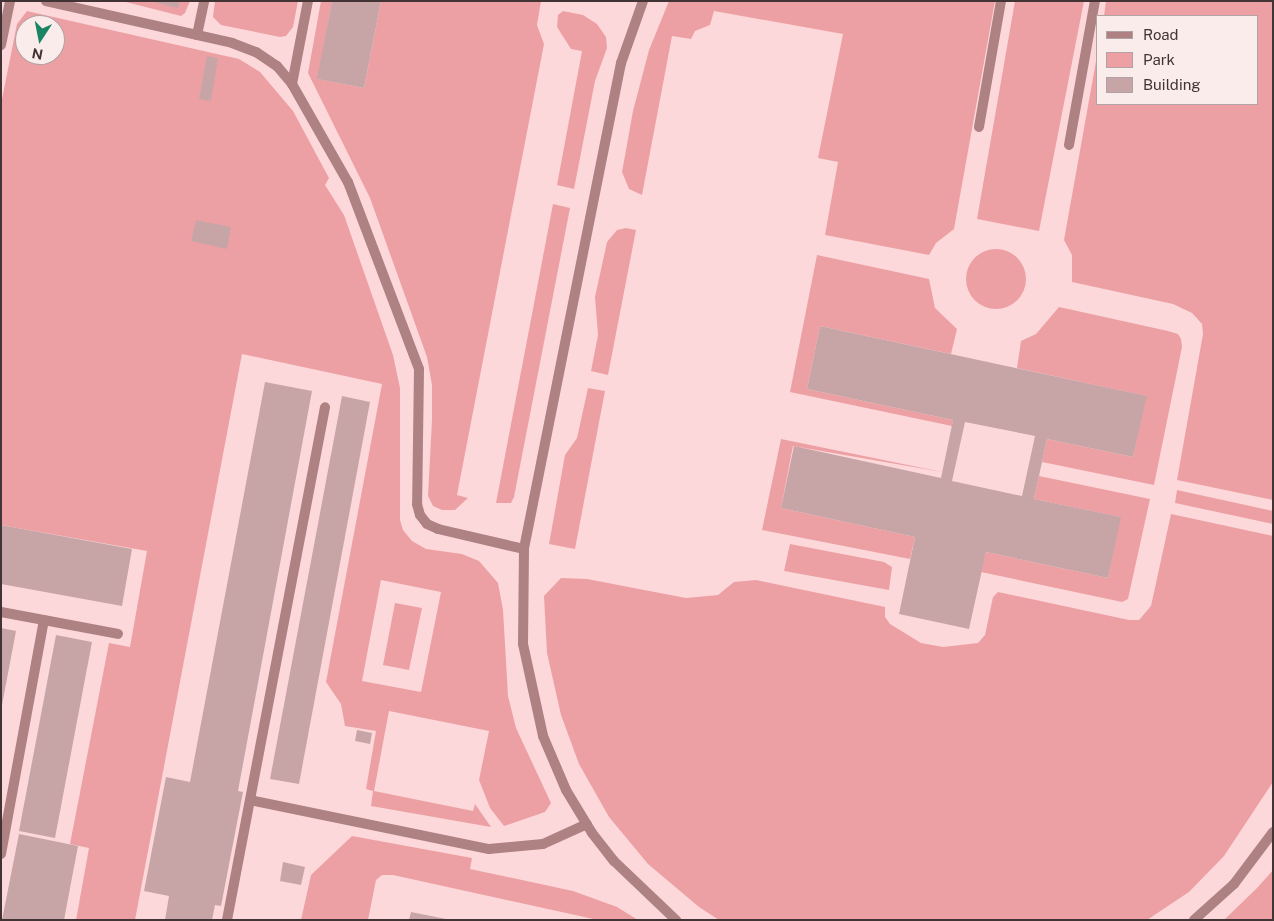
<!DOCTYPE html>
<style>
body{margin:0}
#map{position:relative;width:1274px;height:921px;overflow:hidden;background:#fdd8da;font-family:"Public Sans",sans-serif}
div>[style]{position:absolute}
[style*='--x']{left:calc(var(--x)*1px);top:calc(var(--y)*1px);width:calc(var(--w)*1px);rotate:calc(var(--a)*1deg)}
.green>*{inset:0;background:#eda0a4}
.round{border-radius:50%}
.building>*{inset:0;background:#c7a5a7}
.lane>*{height:10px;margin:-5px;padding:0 5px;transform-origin:5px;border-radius:5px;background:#ae8183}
.street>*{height:10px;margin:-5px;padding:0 5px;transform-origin:5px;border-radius:5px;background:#ae8183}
span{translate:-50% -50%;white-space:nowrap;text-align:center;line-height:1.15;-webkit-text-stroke:4px #fbecec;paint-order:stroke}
.frame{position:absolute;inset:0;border:2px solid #423435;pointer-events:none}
.legend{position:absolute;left:1096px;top:15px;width:162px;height:90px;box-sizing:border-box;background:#fbecec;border:1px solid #b1a2a3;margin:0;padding:6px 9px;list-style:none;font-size:15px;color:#423435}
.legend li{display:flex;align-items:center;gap:10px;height:25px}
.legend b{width:25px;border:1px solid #b1a2a3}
.north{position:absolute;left:15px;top:15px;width:50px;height:50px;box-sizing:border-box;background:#fbecec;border:1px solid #b1a2a3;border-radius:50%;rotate:191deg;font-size:14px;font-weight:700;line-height:20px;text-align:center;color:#423435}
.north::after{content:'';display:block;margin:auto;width:18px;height:22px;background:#198562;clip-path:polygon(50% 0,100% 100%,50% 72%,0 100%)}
</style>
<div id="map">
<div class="green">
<i style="clip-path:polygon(122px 1px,190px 1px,185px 13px,181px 16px)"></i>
<i style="clip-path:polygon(215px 1px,298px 1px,293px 27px,286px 36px,280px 37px,221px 25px,213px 17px)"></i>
<i style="clip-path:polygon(321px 1px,332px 1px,318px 79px,364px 88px,381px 1px,541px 1px,537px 25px,544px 44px,457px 495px,468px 498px,455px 510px,442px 510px,433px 506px,428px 496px,432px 420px,432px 385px,427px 357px,370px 198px,308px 73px)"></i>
<i style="clip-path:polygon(669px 1px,995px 1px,954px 229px,936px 243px,929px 255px,825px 235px,838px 162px,818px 158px,843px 34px,714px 11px,710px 25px,695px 31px,691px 39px,672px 36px,642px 195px,629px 189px,622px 172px,633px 111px,649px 50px)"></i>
<i style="clip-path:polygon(1015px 1px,1084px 1px,1039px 231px,977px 219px)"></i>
<i style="clip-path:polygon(1106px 1px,1273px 1px,1273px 500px,1177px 480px,1203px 334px,1202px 324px,1192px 313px,1173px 304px,1072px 282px,1072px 255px,1064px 240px,1098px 50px,1098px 104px,1258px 104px,1258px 16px,1104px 16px)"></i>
<i style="clip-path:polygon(evenodd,27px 11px,239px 59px,260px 72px,293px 111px,329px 178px,325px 185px,344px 215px,393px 355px,400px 388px,400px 520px,403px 530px,412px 541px,426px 549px,462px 554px,479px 561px,498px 583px,503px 610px,508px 696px,516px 728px,551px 803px,545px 812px,504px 826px,490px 808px,479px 780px,489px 731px,389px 711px,374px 791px,473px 811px,475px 804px,491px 827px,371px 806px,373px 791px,366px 789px,376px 731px,345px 726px,341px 704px,326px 682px,382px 384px,242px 354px,135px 920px,76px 920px,89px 848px,70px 844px,109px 643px,130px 647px,147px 551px,1px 525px,1px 104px,17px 24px,27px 11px,25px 25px,55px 25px,55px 55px,25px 55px,25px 25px,27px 11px,381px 580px,441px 592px,421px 692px,362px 681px,381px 580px)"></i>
<i style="clip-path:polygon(563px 11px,583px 15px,597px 24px,606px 37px,607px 48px,595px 81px,574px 189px,557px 185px,582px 51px,571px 49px,557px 27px,558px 15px)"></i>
<i style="clip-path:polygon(553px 204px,570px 208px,514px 497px,511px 503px,496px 503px)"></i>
<i style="clip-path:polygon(626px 228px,636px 230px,608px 375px,591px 371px,598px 335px,595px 297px,607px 242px,617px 230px)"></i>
<i class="round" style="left:966px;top:249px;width:60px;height:60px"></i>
<i style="clip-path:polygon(817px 255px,929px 279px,935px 308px,957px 329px,951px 354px,820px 326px,807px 389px,953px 420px,952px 426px,790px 392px)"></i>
<i style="clip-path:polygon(1059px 307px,1168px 331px,1178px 334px,1181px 339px,1182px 347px,1154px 485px,1042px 462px,1047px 439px,1133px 457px,1146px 396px,1017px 368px,1021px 341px,1036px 334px)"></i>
<i style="clip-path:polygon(588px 388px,605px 391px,575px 549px,549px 544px,565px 455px,577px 438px)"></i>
<i style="clip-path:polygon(781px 439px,942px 472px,793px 446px,781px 508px,915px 537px,910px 559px,762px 530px)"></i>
<i style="clip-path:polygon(1039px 476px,1150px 499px,1128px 599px,1122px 602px,981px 572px,986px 552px,1108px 578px,1120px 517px,1034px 499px)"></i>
<i style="clip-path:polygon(1177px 490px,1273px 511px,1273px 524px,1175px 503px)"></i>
<i style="clip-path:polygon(1171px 514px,1273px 536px,1273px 782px,1224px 856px,1189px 892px,1147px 920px,719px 920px,699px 907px,648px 864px,609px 817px,579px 764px,561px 715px,547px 653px,544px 596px,561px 578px,587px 579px,686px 598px,718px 595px,734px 582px,756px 580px,885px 607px,885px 617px,890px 624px,921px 643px,943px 647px,978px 643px,985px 635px,993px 597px,998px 592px,1129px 620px,1139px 620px,1151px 606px)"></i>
<i style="clip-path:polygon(790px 544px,884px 562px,892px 567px,889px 590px,784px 571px)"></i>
<i style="clip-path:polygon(395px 603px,422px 608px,409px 670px,383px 665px)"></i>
<i style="clip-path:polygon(352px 836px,472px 858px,470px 869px,573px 891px,617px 907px,638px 920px,598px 920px,393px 875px,382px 875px,376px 880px,368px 920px,301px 920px,311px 875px)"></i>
<i style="clip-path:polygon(1273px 870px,1273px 920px,1224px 920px,1257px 888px)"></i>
</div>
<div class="building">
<i style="clip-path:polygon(149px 1px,180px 1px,178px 8px)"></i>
<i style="clip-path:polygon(332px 1px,381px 1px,364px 88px,317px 79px)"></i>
<i style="clip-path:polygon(207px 56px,218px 58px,211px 101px,199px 99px)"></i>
<i style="clip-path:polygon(196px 220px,231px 227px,227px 249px,191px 241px)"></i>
<i style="clip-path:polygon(evenodd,820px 326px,1147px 396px,1133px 457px,1047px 439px,1039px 476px,1034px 499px,1121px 517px,1108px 578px,986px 552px,969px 629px,899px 614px,915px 537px,781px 508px,794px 446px,941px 478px,953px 420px,807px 389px,820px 326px,965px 422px,1035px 436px,1022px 496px,952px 481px,965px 422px)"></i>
<i style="clip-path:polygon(265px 382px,312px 391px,238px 791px,243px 792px,221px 906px,215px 905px,212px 920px,165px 920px,169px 896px,144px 891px,166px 777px,190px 782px)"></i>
<i style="clip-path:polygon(342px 396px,370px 402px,299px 784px,270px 779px)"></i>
<i style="clip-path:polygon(1px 525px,132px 549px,122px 606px,1px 584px)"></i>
<i style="clip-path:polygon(1px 628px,16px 631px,2px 705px,1px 705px)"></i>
<i style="clip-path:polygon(56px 635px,92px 642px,55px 838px,19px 831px)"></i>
<i style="clip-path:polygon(357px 730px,372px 733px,370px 744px,355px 741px)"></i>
<i style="clip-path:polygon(19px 834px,78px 846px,64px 920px,2px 920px)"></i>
<i style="clip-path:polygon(283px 862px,305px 867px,301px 885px,280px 881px)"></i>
<i style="clip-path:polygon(411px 912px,446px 919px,446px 920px,409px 920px)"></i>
</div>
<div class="lane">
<i style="--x:197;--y:35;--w:35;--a:-78"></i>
<i style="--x:292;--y:84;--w:85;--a:-79.1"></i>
<i style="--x:979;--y:127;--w:128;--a:-80.1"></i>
<i style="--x:1069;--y:145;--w:146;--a:-79.8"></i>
<i style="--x:1;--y:612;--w:119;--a:10.6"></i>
<i style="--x:250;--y:800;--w:244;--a:11.6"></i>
<i style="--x:489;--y:849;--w:54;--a:-5.3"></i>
<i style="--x:543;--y:844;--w:48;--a:-24.4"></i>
<i style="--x:1;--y:854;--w:238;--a:-79.6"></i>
<i style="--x:227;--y:920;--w:522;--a:-79.18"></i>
</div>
<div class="street">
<i style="--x:46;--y:1;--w:191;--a:12.7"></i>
<i style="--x:232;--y:43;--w:26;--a:21"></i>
<i style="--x:256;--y:52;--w:25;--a:34"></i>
<i style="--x:277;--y:66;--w:23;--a:50"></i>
<i style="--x:292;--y:84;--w:113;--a:60.3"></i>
<i style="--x:348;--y:182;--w:200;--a:69.2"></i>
<i style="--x:419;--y:369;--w:135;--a:90.8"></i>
<i style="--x:417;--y:504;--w:11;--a:75"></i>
<i style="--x:420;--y:515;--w:11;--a:52"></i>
<i style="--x:427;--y:524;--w:12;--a:24"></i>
<i style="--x:438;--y:529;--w:88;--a:13.1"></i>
<i style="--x:643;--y:1;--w:66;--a:109.5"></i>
<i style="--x:621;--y:63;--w:496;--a:101.3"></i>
<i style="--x:524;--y:549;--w:95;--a:90.6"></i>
<i style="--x:523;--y:644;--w:94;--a:77.7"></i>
<i style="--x:543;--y:736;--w:59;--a:66.9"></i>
<i style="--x:566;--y:790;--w:50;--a:58.8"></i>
<i style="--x:592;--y:833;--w:36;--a:52"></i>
<i style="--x:614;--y:861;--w:86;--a:43.6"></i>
<i style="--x:1;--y:45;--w:45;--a:-78.4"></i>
<i style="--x:1194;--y:920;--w:54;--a:-42"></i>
<i style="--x:1234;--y:884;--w:65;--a:-53.1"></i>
</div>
<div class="frame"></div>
<ul class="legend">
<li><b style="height:6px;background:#ae8183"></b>Road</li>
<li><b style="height:14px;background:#eda0a4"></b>Park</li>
<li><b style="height:14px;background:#c7a5a7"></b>Building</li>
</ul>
<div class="north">N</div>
</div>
